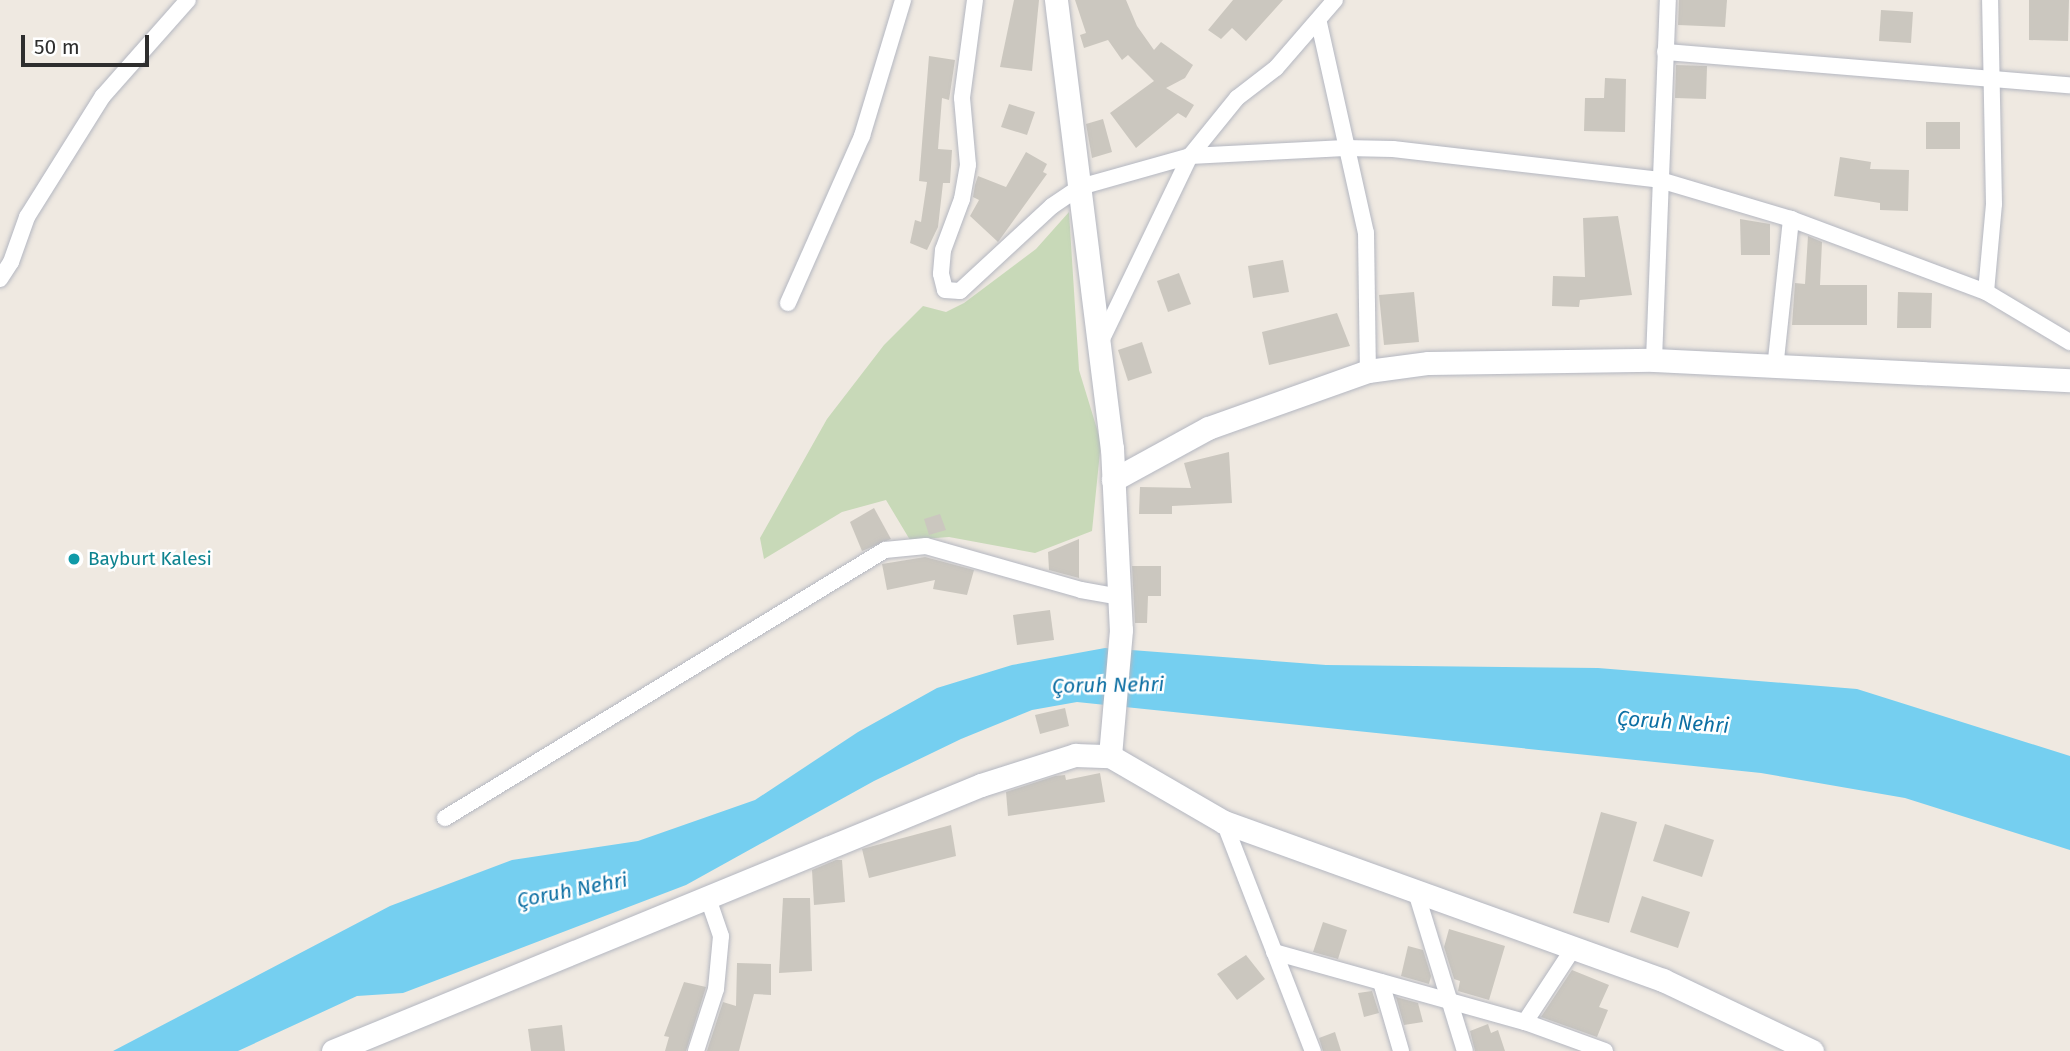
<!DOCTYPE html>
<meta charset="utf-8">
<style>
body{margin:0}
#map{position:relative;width:2070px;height:1051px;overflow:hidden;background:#efe9e1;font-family:"Fira Sans",sans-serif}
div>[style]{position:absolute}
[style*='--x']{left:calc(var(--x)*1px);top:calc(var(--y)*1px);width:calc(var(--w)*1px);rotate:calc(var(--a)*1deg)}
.cemetery>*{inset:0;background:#c8d9b8}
.water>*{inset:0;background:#75cff0}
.building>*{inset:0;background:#cbc7bf}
.roads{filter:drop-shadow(0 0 2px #b4b7c1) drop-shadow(0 0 2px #b4b7c1)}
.street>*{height:16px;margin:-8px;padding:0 8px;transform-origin:8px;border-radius:8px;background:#fff}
.secondary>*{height:23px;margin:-11.5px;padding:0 11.5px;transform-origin:11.5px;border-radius:11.5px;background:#fff}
.dots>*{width:19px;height:19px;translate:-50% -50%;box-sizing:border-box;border:4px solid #fff;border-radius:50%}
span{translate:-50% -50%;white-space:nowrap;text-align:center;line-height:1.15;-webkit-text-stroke:5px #fff;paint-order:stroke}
.culture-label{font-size:19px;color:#0d838f}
.left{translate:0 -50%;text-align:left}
.water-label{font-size:21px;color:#0d6fa3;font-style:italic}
.scale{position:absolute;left:21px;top:35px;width:128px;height:32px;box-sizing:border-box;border:4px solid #2e2e2e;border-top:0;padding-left:9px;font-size:21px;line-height:24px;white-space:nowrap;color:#2e2e2e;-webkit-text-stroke:5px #fff;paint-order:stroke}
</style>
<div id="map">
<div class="cemetery">
<i style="clip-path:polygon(1069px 212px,1079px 370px,1101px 442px,1092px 531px,1035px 553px,949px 537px,910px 540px,886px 500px,842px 512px,764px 559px,760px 538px,827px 419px,884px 345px,923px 306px,946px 312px,964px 303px,1036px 249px)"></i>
</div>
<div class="water">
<i style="clip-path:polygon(1105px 648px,1326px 665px,1598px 668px,1857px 689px,2070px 756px,2070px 850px,1905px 798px,1761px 773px,1077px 702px,1032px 710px,961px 739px,874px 781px,686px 885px,403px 993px,357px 996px,238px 1051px,113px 1051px,390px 906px,512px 860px,638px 841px,755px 800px,858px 732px,937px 688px,1012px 665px)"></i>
</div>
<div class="building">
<i style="clip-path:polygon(1014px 0,1039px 0,1032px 71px,1000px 67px)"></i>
<i style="clip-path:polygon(1075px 0,1126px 0,1137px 26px,1154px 50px,1161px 42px,1193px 65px,1185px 78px,1166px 88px,1194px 105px,1186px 118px,1178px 113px,1136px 148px,1110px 113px,1154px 81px,1128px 55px,1122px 60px,1108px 40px,1084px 48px,1080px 35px,1086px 33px)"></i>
<i style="clip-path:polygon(1233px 0,1283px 0,1246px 41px,1232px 28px,1221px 39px,1208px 30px)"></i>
<i style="clip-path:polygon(1679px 0,1727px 0,1725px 27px,1678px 25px)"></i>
<i style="clip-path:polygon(2029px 0,2069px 0,2068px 41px,2029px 40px)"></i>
<i style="clip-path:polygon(1881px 10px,1913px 12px,1911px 43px,1879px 41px)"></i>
<i style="clip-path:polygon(929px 56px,955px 60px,949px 100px,942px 98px,938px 149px,952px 150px,950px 183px,943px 183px,938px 227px,927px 250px,910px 243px,915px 220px,921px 222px,927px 182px,919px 181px)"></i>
<i style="clip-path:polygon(1676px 65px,1707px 66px,1706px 99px,1675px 98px)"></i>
<i style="clip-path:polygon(1605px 78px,1626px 79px,1625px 132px,1584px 131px,1585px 98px,1604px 98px)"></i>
<i style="clip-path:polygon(1009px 104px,1035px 112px,1027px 135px,1001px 127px)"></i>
<i style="clip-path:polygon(1103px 119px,1112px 152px,1092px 158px,1086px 124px)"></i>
<i style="clip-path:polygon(1926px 122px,1960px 122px,1960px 149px,1926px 149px)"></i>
<i style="clip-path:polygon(1026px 152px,1047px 164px,1043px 172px,1047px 174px,998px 242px,970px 216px,979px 200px,973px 197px,975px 185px,978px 176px,1006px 187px)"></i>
<i style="clip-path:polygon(1840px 157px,1871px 162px,1870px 169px,1909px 170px,1908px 211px,1880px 210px,1880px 203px,1834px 196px)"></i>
<i style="clip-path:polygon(1618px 216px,1632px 295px,1580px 300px,1579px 307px,1552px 306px,1553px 276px,1585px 277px,1583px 218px)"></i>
<i style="clip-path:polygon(1740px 219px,1770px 224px,1770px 255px,1741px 255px)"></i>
<i style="clip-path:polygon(1808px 236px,1822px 242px,1820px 285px,1867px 285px,1867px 325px,1792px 325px,1795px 283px,1805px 284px)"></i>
<i style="clip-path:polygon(1283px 260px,1289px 292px,1253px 298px,1248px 266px)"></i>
<i style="clip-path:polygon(1179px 273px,1191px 304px,1168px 312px,1157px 281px)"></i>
<i style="clip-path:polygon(1414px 292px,1419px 342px,1384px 345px,1379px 295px)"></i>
<i style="clip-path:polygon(1898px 292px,1932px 293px,1931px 328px,1897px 328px)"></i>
<i style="clip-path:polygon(1337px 313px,1350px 346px,1269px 365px,1262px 332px)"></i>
<i style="clip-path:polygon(1142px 342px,1152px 373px,1128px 381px,1118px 350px)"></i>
<i style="clip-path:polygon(1229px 452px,1232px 503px,1172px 506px,1172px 514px,1139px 514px,1140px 487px,1191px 488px,1184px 463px)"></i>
<i style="clip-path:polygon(874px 508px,891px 539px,862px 551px,850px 522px)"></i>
<i style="clip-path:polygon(940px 514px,946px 530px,929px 535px,924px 519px)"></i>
<i style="clip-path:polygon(1079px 539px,1079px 578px,1049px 570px,1048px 552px)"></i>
<i style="clip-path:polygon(925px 557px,974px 570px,967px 595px,933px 589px,935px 580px,887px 590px,882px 564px)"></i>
<i style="clip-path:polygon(1132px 566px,1161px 566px,1161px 596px,1148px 596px,1147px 623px,1135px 623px)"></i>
<i style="clip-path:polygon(1050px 610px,1054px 640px,1017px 645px,1013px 615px)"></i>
<i style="clip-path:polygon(1065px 708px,1069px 726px,1040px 734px,1035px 715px)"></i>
<i style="clip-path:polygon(1100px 773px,1105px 802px,1008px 816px,1006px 792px,1055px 776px,1065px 775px,1066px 780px)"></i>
<i style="clip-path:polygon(1601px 812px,1637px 822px,1609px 923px,1573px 913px)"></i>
<i style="clip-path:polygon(1665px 824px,1714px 840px,1702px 877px,1653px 861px)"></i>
<i style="clip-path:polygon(951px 825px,956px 856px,869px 878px,862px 849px)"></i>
<i style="clip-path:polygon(836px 860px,842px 860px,845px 902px,814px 905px,812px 870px)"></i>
<i style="clip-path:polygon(1642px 896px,1690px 912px,1678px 948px,1630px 932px)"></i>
<i style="clip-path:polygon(783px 898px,810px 898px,812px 971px,779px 973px)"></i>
<i style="clip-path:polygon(1323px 922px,1347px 930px,1338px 959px,1313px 952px)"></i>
<i style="clip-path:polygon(1449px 929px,1505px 946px,1489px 1000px,1458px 991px,1460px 981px,1454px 979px,1444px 947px)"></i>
<i style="clip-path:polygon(1408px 946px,1423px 950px,1431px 976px,1429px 984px,1401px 976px)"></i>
<i style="clip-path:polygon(1246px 955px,1265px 979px,1237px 1000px,1217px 974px)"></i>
<i style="clip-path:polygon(737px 963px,771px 964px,771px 995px,754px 994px,739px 1051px,707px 1051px,723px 1002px,736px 1006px)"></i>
<i style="clip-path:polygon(1572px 970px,1609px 985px,1599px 1007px,1608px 1010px,1597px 1037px,1541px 1017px)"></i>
<i style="clip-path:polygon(684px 982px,706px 987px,686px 1051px,665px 1051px,669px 1037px,664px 1036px)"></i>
<i style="clip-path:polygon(1372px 991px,1379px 1013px,1364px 1017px,1358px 993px)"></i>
<i style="clip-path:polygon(1396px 997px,1418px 1003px,1423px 1022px,1404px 1025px)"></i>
<i style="clip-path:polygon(1488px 1024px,1491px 1033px,1498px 1030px,1505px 1051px,1475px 1051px,1470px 1031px)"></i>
<i style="clip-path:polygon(562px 1025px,565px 1051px,531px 1051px,528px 1029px)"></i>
<i style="clip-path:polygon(1335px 1032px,1341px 1051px,1323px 1051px,1319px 1038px)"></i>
</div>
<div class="roads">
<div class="street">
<i style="--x:975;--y:0;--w:99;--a:97.6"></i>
<i style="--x:962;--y:98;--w:67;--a:84.9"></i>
<i style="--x:968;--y:165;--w:35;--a:100"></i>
<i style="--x:962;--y:199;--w:54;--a:110.4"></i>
<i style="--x:943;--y:250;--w:24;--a:95"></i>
<i style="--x:941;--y:274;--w:16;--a:76"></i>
<i style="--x:945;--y:290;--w:15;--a:4"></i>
<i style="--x:960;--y:291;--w:125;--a:-42.7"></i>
<i style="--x:1052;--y:206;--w:34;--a:-34"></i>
<i style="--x:1080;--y:187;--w:114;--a:-15.7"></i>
<i style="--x:1190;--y:156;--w:75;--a:-51"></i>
<i style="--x:1237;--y:98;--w:49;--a:-37.6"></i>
<i style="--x:1276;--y:68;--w:90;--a:-49.1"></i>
<i style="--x:1319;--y:23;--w:215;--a:77.4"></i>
<i style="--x:1366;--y:233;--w:138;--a:89.2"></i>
<i style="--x:1665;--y:52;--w:406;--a:4.7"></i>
<i style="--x:0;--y:279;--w:20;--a:-57"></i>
<i style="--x:11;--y:262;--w:48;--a:-70.4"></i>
<i style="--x:27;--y:217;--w:143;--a:-57.9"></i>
<i style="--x:103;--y:96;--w:128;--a:-48.5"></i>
<i style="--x:1986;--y:292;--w:88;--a:-84.8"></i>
<i style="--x:1994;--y:204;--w:204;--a:-91.1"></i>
<i style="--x:788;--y:303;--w:183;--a:-66.1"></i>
<i style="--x:862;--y:136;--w:142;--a:-73.2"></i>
<i style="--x:1100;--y:343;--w:208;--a:-64.3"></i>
<i style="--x:1190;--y:156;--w:155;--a:-3"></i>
<i style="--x:1345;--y:148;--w:48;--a:1.2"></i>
<i style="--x:1393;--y:149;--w:269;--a:6.6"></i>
<i style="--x:1660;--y:180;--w:137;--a:16.6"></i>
<i style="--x:1791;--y:219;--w:208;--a:20.5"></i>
<i style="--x:1986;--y:292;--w:98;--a:30.8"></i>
<i style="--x:1654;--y:360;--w:360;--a:-87.8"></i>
<i style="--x:1775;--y:369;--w:151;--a:-83.9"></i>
<i style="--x:445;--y:818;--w:515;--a:-31.35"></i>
<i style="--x:885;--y:550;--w:41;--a:-5.6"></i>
<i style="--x:926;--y:546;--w:161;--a:15.8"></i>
<i style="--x:1081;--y:590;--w:39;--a:10"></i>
<i style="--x:1224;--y:822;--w:246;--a:68.8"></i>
<i style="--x:1416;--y:892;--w:166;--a:72.9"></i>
<i style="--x:1274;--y:952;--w:261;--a:15.6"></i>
<i style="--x:1525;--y:1022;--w:85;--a:19.9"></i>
<i style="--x:1381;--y:982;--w:72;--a:73.8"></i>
<i style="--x:1525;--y:1022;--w:91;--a:-56.7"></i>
<i style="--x:696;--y:1051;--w:65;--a:-72.1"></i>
<i style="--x:716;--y:989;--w:53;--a:-84.6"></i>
<i style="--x:721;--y:936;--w:39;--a:-109"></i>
</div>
<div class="secondary">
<i style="--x:1056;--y:0;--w:451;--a:82.9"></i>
<i style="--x:1112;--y:448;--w:182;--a:87.2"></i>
<i style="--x:1121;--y:630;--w:126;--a:95"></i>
<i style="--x:1113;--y:480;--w:108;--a:-28.7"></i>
<i style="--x:1208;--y:428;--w:170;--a:-19.6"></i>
<i style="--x:1368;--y:371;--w:61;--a:-7.6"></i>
<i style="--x:1428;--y:363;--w:226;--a:-0.8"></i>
<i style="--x:1654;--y:360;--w:416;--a:2.8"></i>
<i style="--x:333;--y:1051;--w:700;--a:-22.32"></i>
<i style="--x:981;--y:785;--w:99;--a:-17.7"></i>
<i style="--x:1075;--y:755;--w:35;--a:2"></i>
<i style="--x:1110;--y:756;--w:132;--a:30.1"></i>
<i style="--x:1224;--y:822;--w:467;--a:19.8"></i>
<i style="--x:1663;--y:980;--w:165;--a:25.5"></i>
</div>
</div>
<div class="dots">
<i style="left:74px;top:559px;background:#0f9aa8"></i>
</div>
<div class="culture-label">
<span class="left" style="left:88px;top:559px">Bayburt Kalesi</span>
</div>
<div class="water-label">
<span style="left:1108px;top:685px;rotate:-1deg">Çoruh Nehri</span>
<span style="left:1673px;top:722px;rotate:4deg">Çoruh Nehri</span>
<span style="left:572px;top:890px;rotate:-11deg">Çoruh Nehri</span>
</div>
<div class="scale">50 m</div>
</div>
